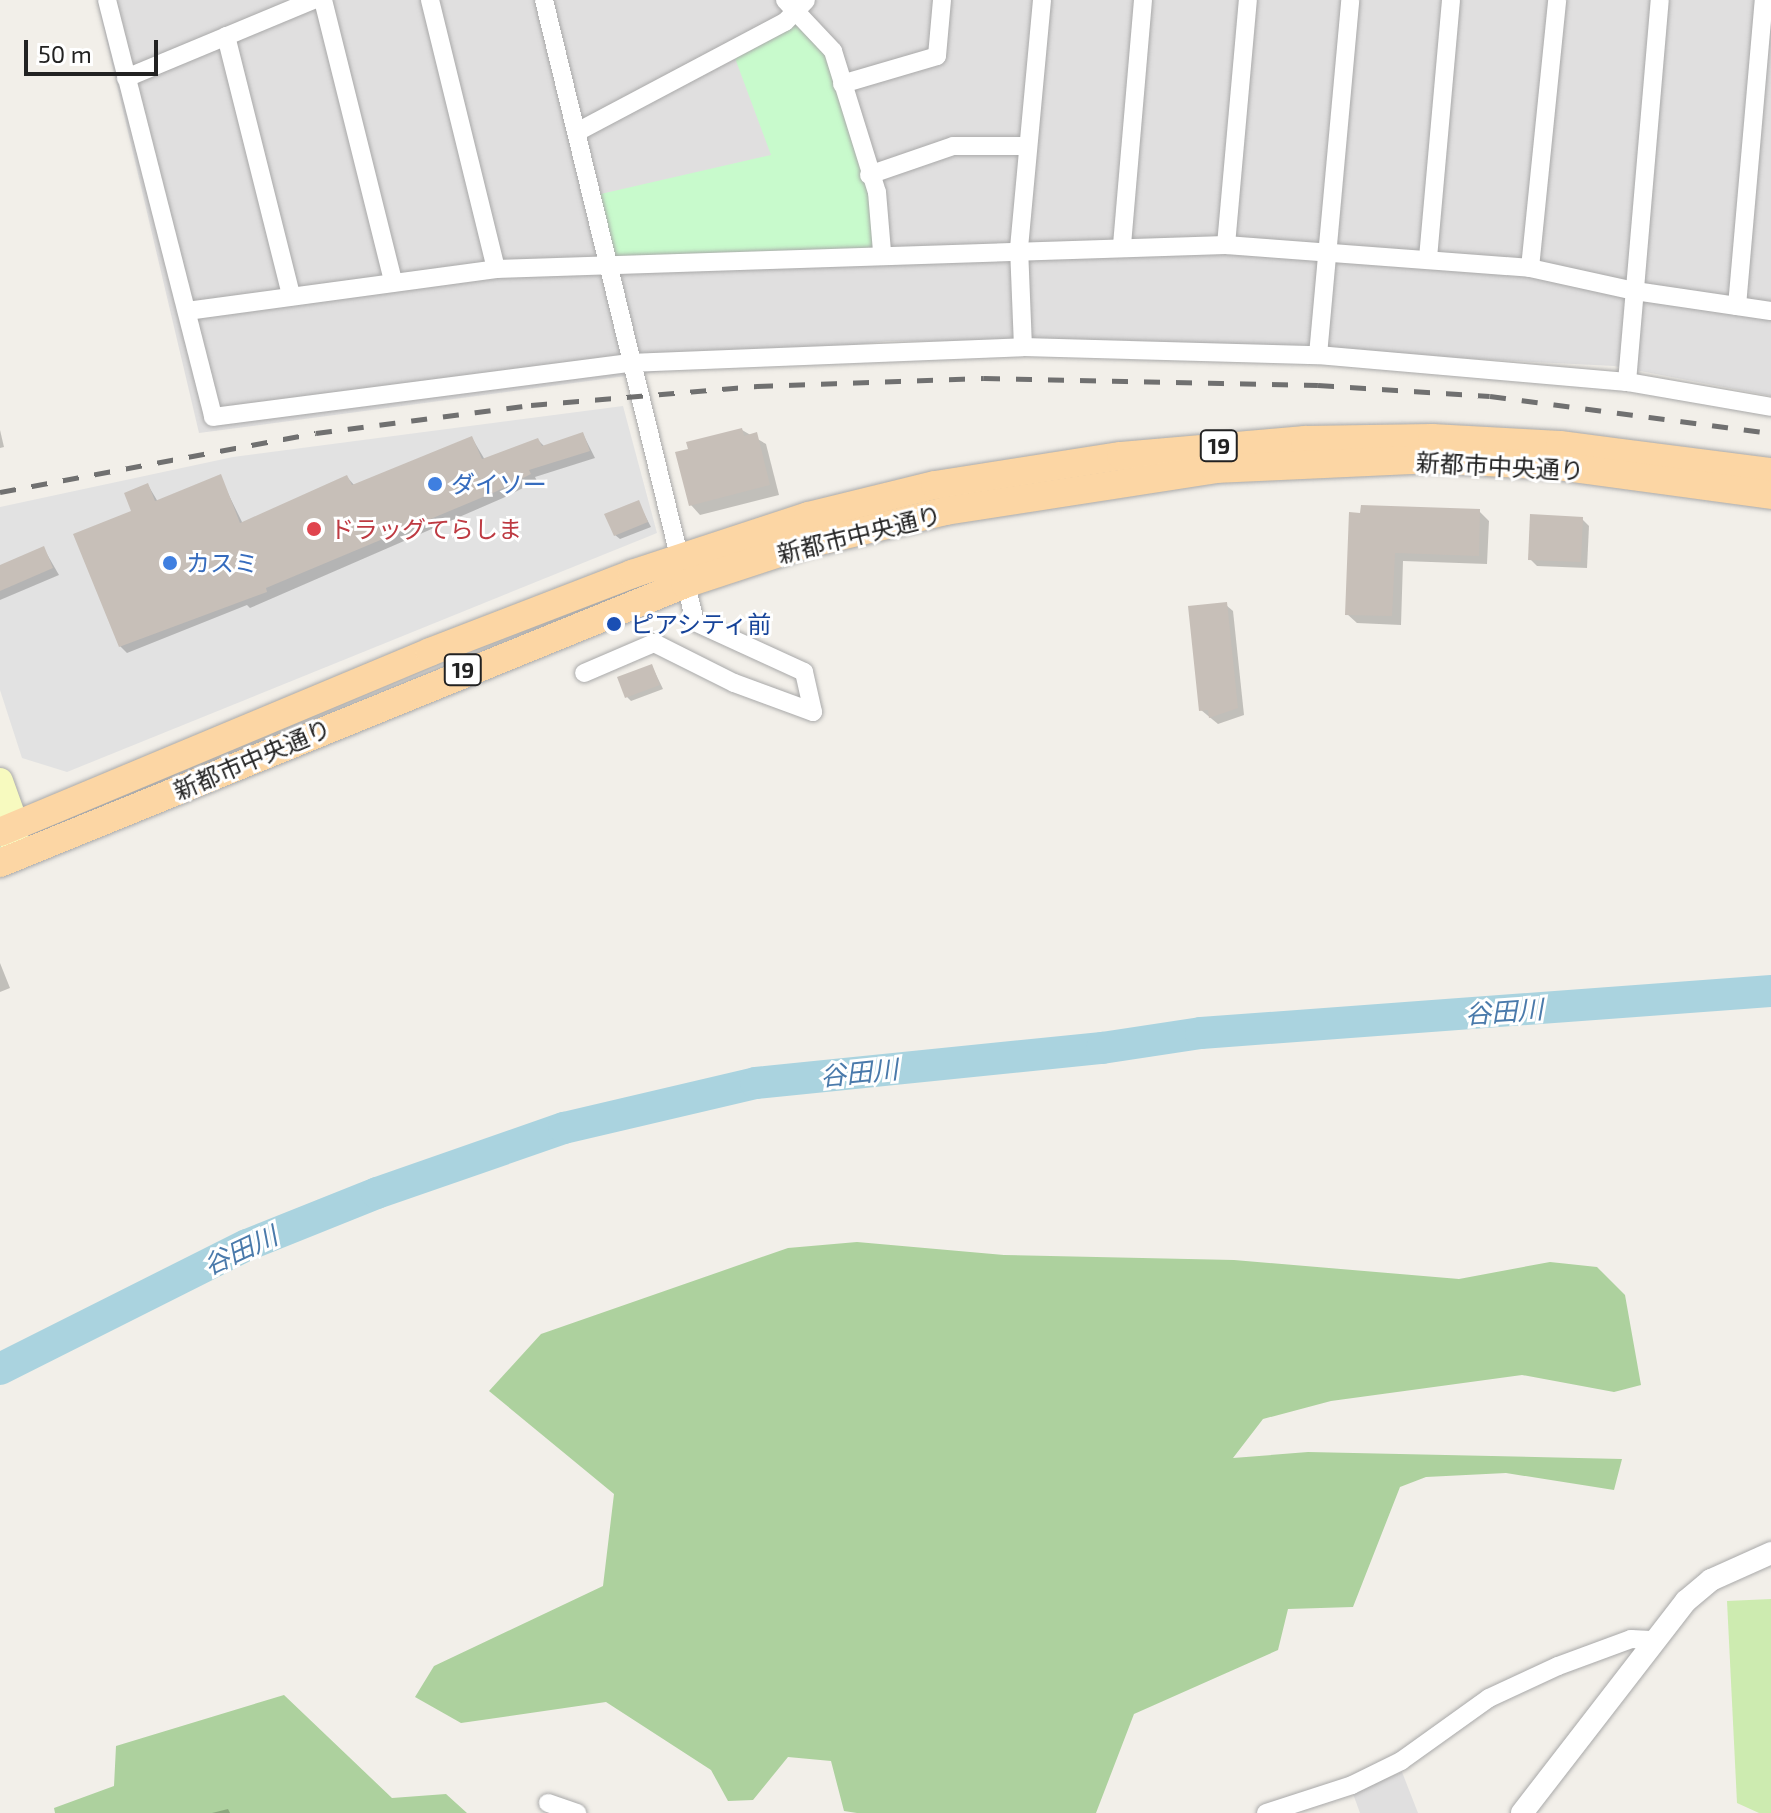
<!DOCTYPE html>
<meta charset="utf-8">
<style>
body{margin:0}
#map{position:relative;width:1771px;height:1813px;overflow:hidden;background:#f2efe9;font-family:"Exo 2","Noto Sans JP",sans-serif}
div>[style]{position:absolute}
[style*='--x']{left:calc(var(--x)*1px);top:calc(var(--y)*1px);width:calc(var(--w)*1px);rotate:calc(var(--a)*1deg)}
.residential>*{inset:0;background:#e0dfdf}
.grass>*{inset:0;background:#cdebb0}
.forest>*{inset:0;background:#add19e}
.park>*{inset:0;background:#c8facc}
.parking>*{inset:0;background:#e2e2e2}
.shadow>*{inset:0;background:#0003}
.river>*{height:32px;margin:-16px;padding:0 16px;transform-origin:16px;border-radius:16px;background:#aad3df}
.building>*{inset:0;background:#c7bfb8}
.roads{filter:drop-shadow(0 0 2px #a9a9a9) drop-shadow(0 0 2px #a9a9a9)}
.minor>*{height:18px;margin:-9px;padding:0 9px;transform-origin:9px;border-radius:9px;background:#fff}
.tertiary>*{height:22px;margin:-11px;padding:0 11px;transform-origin:11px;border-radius:11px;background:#fff}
.secondary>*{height:26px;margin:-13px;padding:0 13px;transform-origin:13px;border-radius:13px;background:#f7fabf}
.primary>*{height:28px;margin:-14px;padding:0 14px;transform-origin:14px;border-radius:14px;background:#fcd6a4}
.rail>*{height:5px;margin-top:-2.5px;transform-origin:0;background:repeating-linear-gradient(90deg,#707070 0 16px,transparent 0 32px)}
.dots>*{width:22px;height:22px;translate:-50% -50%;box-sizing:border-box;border:4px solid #fff;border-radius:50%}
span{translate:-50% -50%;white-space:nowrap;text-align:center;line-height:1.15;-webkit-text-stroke:6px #fff;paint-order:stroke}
.shield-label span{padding:2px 6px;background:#fff;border:2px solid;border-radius:6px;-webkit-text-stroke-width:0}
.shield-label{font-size:22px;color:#222;font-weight:700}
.street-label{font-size:24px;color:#222}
.shop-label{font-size:24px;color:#366cbe}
.left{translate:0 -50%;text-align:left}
.health-label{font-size:24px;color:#be3a42}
.transit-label{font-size:24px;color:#164399}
.water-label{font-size:26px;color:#4a7aab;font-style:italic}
.scale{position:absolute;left:24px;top:40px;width:134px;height:36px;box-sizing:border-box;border:4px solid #222;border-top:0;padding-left:10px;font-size:24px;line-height:28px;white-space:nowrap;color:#222;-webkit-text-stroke:6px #fff;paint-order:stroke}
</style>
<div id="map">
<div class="residential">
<i style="clip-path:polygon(97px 0,1771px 0,1771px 396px,1614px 366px,1185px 344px,887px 341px,199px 433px)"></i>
<i style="clip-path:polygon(1402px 1772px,1418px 1813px,1360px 1813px,1352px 1791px)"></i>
</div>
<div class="grass">
<i style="clip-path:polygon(1771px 1599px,1771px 1813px,1759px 1813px,1737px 1803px,1727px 1601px)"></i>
</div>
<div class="forest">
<i style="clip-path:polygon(857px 1242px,1004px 1255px,1234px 1260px,1459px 1279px,1550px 1262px,1597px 1267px,1625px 1295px,1641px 1385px,1614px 1392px,1522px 1375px,1331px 1401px,1263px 1419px,1233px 1458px,1308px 1452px,1622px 1459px,1614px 1490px,1506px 1473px,1426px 1477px,1400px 1487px,1353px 1607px,1288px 1609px,1278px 1650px,1134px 1714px,1096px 1813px,857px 1813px,844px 1811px,831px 1761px,788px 1757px,753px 1800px,728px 1801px,711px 1770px,606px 1702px,461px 1723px,415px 1697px,434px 1666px,603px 1586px,614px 1494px,489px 1391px,541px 1334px,788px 1248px)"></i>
<i style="clip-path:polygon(284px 1695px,392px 1798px,446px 1794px,467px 1813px,55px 1813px,54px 1808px,114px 1786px,116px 1746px)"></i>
</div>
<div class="park">
<i style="clip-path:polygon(796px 11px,833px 51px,869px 175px,882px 252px,607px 265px,592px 196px,771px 155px,732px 50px)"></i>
</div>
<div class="parking">
<i style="clip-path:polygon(623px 406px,657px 533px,67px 772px,22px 758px,0 690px,0 507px,233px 457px)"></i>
</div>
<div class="shadow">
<i style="clip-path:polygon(0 430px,4px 447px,0 448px)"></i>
<i style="clip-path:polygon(742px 430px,766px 444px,779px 495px,700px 515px,691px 505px)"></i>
<i style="clip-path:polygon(583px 434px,595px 458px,535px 477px,537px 481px,503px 498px,250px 608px,247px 605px,127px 653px,120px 646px,133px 512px,148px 485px,158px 502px,220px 477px,243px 524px,347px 477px,355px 486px,472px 438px,485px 460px,538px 440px,545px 447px)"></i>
<i style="clip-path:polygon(638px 502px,651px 527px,620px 539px,615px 535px)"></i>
<i style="clip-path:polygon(1479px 511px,1489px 521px,1487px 564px,1403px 561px,1401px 625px,1357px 623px,1347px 614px,1362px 515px)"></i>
<i style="clip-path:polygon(1582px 519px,1589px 526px,1587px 568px,1537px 566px,1530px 559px)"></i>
<i style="clip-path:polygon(44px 549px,59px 575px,0 600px,0 567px)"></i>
<i style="clip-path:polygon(1226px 605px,1233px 611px,1244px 715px,1218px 724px,1201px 710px)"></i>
<i style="clip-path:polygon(652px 666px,663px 689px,631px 701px,627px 697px)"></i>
<i style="clip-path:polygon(0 963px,10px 988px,0 992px)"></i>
<i style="clip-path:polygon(228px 1809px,230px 1813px,212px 1813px)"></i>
</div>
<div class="river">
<i style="--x:0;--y:1369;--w:276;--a:-26.7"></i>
<i style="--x:247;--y:1245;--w:140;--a:-21.8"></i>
<i style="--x:377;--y:1193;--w:198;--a:-19.2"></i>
<i style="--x:564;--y:1128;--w:197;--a:-13.2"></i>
<i style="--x:756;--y:1083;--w:348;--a:-5.8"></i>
<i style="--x:1102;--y:1048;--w:100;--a:-8.6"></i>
<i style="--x:1201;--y:1033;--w:572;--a:-4.21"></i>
</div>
<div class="building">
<i style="clip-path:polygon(742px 428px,744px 436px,757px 432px,770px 485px,689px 506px,675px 452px,688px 449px,686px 442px)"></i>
<i style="clip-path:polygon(583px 432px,590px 451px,529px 470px,531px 474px,495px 492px,266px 588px,267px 592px,119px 647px,73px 534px,131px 511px,124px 493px,148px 483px,155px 501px,221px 474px,240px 523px,347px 475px,352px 485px,472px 436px,482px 459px,538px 438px,542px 446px)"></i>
<i style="clip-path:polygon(639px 500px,648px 522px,614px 536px,604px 514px)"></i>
<i style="clip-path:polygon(1361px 505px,1480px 509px,1479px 556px,1395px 553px,1392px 616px,1345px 615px,1349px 512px,1360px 513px)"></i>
<i style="clip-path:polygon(1530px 514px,1583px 517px,1581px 562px,1528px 560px)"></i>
<i style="clip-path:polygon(44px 546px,53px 568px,0 591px,0 565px)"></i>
<i style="clip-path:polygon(1227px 602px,1238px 708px,1209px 718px,1208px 710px,1199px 711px,1188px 606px)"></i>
<i style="clip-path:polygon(652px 664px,660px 685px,625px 698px,617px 677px)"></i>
</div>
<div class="roads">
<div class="minor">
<i style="--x:107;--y:0;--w:430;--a:75.7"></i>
<i style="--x:213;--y:417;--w:419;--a:-7.4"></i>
<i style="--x:629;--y:363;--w:394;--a:-2.3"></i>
<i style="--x:1023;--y:347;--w:295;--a:1.6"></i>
<i style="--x:1318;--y:355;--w:310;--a:5"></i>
<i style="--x:1627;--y:382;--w:146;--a:9.8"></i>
<i style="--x:323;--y:0;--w:290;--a:76"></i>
<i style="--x:430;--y:0;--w:277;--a:76.2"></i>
<i style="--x:544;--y:0;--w:640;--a:76.35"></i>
<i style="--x:695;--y:622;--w:120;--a:24.6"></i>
<i style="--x:804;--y:672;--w:41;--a:77.3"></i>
<i style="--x:813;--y:712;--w:84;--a:-159.8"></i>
<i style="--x:734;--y:683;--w:89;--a:-153.4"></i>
<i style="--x:654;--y:643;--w:76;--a:156.8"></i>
<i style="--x:785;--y:0;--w:70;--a:46.7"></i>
<i style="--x:833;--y:51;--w:148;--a:72.7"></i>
<i style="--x:877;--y:192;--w:60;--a:85.2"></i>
<i style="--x:226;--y:36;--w:267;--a:75.9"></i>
<i style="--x:126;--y:78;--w:203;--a:-22.6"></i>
<i style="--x:842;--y:84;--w:99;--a:-16.4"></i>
<i style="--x:937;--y:56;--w:56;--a:-84.9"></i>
<i style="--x:577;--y:132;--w:235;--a:-27.9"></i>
<i style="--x:785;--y:22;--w:30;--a:-46"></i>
<i style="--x:869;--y:175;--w:89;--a:-19"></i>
<i style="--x:953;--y:146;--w:74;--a:0"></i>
<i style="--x:1122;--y:245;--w:246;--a:-85.1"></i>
<i style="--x:1226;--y:245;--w:246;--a:-84.9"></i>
<i style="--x:1428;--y:258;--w:259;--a:-84.9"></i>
<i style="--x:1530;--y:268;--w:269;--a:-84.2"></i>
<i style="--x:1737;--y:306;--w:307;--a:-85"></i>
<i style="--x:187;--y:311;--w:312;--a:-7.7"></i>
<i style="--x:496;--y:269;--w:730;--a:-1.88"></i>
<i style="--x:1226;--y:245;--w:305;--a:4.3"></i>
<i style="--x:1530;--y:268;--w:107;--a:12.4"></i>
<i style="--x:1635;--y:291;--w:137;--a:8.4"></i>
<i style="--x:1023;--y:347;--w:99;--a:-92.3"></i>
<i style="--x:1019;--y:248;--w:249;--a:-84.7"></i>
<i style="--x:1318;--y:355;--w:356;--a:-84.8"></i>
<i style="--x:1627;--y:382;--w:383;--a:-85.1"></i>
<i style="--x:548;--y:1803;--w:31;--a:19"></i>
<i style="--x:1266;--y:1813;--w:90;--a:-18"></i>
<i style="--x:1352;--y:1785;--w:55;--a:-26.1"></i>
<i style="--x:1401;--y:1761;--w:108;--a:-35.6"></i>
<i style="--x:1489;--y:1698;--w:76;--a:-24.9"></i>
<i style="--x:1558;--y:1666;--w:78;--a:-20.3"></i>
<i style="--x:1631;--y:1639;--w:20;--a:3"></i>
</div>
<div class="tertiary">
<i style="--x:1522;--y:1813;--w:268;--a:-52.3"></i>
<i style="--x:1686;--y:1601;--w:33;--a:-40"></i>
<i style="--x:1711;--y:1580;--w:66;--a:-24.2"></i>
</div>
<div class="secondary">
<i style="--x:0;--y:781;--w:48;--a:70.4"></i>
<i style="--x:16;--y:826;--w:32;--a:97"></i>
</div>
<div class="primary">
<i style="--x:0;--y:832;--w:466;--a:-22.7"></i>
<i style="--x:430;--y:652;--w:217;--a:-21.1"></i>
<i style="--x:632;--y:574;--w:185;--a:-18.2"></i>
<i style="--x:808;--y:516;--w:131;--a:-13.7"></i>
<i style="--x:935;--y:485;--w:188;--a:-8.9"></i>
<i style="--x:1121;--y:456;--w:185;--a:-5"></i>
<i style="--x:1305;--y:440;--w:127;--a:-0.9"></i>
<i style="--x:1432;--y:438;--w:128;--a:3.1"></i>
<i style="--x:1560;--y:445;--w:213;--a:7.3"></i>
<i style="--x:0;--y:863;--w:740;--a:-22.16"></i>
<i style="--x:685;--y:584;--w:128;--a:-18.2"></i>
<i style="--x:807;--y:544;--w:142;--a:-13.4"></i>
<i style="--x:945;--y:511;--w:273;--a:-8.8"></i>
<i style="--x:1215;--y:469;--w:219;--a:-2.6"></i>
<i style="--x:1434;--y:459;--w:123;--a:3.3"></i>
<i style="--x:1557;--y:466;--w:216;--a:7.7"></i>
</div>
</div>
<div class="rail">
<i style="--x:0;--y:492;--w:321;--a:-10.6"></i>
<i style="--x:316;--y:433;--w:217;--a:-7.4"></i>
<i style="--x:531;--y:405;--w:227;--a:-4.8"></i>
<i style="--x:757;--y:386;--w:227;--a:-2"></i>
<i style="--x:984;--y:378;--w:334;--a:1.2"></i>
<i style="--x:1318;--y:385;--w:172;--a:3.7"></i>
<i style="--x:1490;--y:396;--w:283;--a:7.5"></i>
</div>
<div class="dots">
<i style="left:435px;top:484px;background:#3f7fe0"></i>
<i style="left:314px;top:529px;background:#e0444e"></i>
<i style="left:170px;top:563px;background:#3f7fe0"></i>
<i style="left:614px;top:624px;background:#1a4fb4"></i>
</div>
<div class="shield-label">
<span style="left:1219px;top:446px">19</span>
<span style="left:463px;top:670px">19</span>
</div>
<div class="street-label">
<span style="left:1500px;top:466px;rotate:3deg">新都市中央通り</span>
<span style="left:859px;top:534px;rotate:-14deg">新都市中央通り</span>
<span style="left:252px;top:759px;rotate:-23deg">新都市中央通り</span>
</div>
<div class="shop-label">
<span class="left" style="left:451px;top:484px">ダイソー</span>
<span class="left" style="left:186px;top:563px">カスミ</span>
</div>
<div class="health-label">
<span class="left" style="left:330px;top:529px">ドラッグてらしま</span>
</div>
<div class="transit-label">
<span class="left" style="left:630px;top:624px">ピアシティ前</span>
</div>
<div class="water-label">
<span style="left:1504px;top:1011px;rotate:-4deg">谷田川</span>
<span style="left:859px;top:1072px;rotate:-6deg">谷田川</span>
<span style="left:240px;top:1250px;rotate:-25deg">谷田川</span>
</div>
<div class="scale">50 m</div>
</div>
